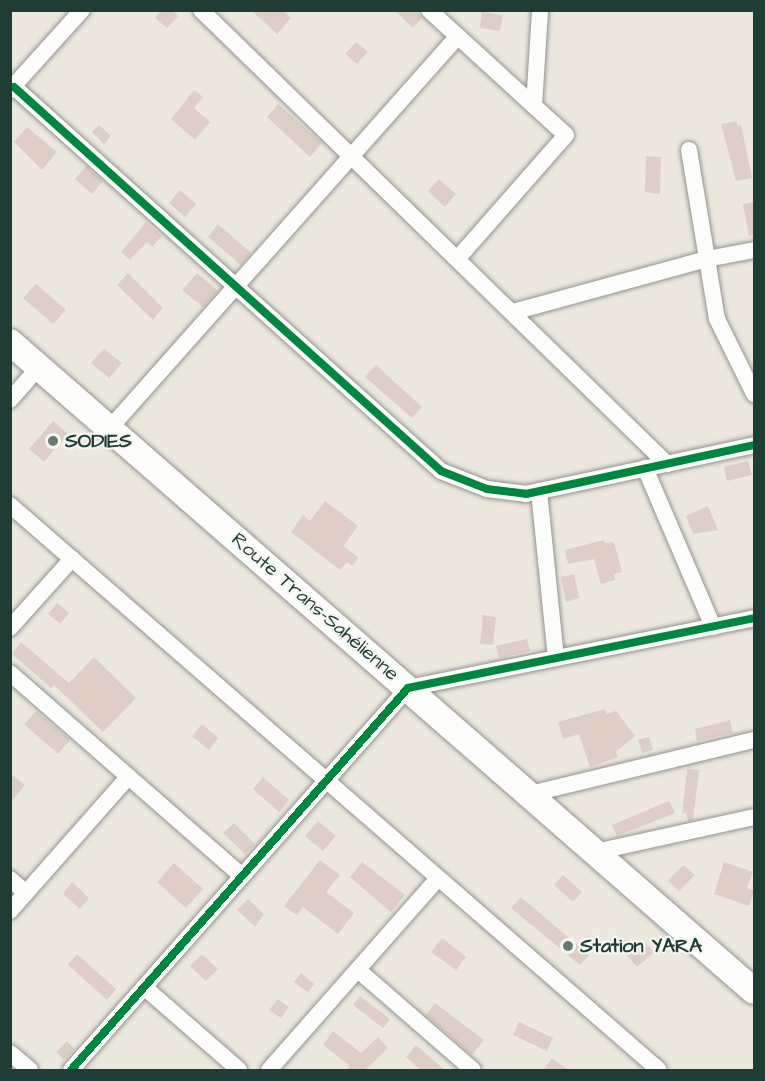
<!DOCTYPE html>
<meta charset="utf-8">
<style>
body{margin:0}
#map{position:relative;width:765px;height:1081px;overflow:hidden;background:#ece8de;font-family:"Architects Daughter",sans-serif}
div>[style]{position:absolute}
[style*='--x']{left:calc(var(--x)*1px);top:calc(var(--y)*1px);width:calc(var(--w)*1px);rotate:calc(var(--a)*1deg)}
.building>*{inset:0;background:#dfcec5}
.roads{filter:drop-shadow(0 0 2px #91948e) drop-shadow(0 0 2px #91948e)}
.minor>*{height:16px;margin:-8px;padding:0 8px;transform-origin:8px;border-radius:8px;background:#fcfcfa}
.highway>*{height:26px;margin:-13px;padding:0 13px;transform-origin:13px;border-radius:13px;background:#fcfcfa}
.cycleway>*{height:8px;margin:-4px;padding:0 4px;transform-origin:4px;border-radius:4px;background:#00873e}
.dots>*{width:16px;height:16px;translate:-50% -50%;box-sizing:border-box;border:3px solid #f6f6f2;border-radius:50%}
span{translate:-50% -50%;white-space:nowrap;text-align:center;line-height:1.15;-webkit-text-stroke:4.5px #f6f6f2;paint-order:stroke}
.poi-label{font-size:20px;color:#1f3d34;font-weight:700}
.left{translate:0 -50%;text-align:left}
.street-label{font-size:20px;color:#1f3d34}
.frame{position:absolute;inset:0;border:12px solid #1f3d34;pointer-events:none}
</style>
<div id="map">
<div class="building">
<i style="clip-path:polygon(161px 10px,172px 10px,178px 16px,167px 28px,155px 18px)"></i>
<i style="clip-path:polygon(251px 10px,283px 10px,291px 18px,277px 34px)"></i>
<i style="clip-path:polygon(394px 10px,416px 10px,422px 18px,413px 28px)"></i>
<i style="clip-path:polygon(482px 12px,503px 15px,500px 31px,480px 28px)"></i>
<i style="clip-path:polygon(356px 42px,368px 52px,357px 64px,345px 54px)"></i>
<i style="clip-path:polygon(194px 90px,203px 97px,194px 108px,210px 122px,195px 140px,171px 119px)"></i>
<i style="clip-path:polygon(278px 104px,322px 143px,310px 157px,267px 117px)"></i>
<i style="clip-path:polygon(737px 121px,737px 126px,741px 125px,752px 178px,736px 181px,721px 124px)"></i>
<i style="clip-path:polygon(99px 125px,111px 136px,104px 144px,92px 132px)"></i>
<i style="clip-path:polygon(27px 127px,57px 152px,42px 170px,14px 142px)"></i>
<i style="clip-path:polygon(646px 156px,661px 157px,660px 194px,645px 192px)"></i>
<i style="clip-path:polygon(86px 166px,103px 181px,92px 194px,75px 179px)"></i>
<i style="clip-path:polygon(439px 179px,456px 194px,445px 207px,428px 191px)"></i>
<i style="clip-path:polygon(180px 190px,196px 204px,185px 217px,169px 203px)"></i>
<i style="clip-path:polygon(754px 202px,754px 235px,749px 236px,743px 204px)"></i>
<i style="clip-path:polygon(146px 222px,162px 236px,152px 247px,147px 242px,130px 260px,121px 252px)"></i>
<i style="clip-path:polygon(218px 224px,251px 253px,241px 265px,208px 237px)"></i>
<i style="clip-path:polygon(128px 273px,163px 308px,153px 320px,117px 285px)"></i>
<i style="clip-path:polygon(197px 273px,218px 291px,203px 307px,182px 290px)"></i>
<i style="clip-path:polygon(36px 284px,66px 310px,53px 324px,23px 298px)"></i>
<i style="clip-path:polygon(104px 349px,122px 363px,109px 378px,91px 363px)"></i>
<i style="clip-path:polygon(376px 365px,422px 407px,412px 418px,365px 377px)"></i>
<i style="clip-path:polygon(53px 421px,68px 434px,44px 462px,29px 449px)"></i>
<i style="clip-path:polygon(748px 461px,752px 475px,727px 481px,724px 467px)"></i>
<i style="clip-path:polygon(325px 501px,358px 526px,343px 546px,359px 558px,352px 566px,347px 562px,340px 570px,291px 532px,303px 515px,310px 521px)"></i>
<i style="clip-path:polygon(708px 506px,718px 530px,693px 534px,686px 516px)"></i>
<i style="clip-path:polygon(604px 540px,605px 543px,614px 542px,622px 572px,614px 574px,615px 580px,601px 584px,594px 559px,568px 564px,565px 550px)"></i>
<i style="clip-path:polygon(574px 574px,579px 598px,566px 602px,561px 577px)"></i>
<i style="clip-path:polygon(57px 603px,69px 613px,60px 624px,48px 614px)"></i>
<i style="clip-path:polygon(483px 615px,496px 617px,493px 645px,480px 644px)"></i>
<i style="clip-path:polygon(527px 639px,530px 651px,499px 658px,496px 646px)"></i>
<i style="clip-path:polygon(21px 642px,69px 683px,94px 657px,136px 698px,103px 732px,54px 685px,51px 688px,12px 654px)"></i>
<i style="clip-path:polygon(605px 709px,607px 714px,616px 711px,635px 736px,616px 752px,618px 757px,590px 767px,579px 734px,563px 739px,558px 722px)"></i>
<i style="clip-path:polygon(36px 711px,70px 740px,58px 754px,24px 724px)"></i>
<i style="clip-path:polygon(730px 720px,733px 733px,697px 741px,695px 729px)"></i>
<i style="clip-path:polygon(202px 724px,218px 738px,209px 750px,192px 736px)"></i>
<i style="clip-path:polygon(649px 737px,653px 750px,642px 753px,638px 740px)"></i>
<i style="clip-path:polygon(687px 769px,699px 770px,693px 820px,688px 821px,686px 812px,682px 814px)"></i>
<i style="clip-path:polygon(10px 773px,25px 785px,10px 803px)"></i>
<i style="clip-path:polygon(263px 777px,289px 800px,279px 812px,253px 789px)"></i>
<i style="clip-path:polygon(669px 801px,675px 813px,617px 836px,612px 825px)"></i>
<i style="clip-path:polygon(318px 821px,336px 836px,323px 851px,305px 836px)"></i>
<i style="clip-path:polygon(234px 823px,255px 844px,245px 854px,223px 833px)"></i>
<i style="clip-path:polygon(320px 860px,340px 875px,326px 892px,354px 913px,338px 934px,303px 907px,297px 915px,284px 906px)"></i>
<i style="clip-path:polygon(362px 862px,405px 895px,391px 912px,350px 877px)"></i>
<i style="clip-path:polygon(724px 862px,753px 872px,747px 888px,754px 891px,749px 906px,714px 894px)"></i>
<i style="clip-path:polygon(174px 863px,203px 889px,186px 908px,157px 882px)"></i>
<i style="clip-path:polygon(683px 865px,695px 875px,679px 891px,668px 881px)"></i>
<i style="clip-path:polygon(563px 875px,582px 892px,573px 902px,554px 885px)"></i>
<i style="clip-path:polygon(72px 882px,89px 898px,80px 909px,63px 894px)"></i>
<i style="clip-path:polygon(521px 897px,589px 955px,580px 965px,511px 908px)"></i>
<i style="clip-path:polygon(248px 899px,264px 914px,255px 927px,237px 910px)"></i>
<i style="clip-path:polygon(442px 938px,466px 957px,456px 970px,431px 952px)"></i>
<i style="clip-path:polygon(644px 941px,654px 952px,637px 967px,627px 956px)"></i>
<i style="clip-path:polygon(77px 954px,116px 989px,107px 1000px,68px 965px)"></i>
<i style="clip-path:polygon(202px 954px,218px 969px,206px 981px,190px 966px)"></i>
<i style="clip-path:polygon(301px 973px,314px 984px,308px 992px,294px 982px)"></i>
<i style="clip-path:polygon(360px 996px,390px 1019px,383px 1028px,353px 1005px)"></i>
<i style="clip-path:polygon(278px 999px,289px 1007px,281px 1018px,269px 1010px)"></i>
<i style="clip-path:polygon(435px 1003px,484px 1040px,472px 1055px,426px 1015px)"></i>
<i style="clip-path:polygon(519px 1022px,553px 1038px,547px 1051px,513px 1035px)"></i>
<i style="clip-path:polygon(333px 1031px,361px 1053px,378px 1037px,388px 1048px,364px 1071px,346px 1071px,350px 1066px,323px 1045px)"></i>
<i style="clip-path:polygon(67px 1041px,75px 1049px,64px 1060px,56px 1052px)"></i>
<i style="clip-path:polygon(416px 1045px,446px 1071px,422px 1071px,406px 1057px)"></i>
<i style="clip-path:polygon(552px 1058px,569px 1071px,543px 1071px)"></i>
</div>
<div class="roads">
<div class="minor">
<i style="--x:201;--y:10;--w:651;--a:44.25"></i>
<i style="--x:429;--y:10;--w:185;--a:42.4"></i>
<i style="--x:566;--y:135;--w:164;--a:131.3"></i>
<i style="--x:14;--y:87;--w:574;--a:41.96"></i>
<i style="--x:441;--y:471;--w:49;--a:21.4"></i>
<i style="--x:487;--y:489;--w:39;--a:7"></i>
<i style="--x:526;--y:494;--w:233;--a:-12.1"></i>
<i style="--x:10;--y:90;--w:108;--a:-48"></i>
<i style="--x:534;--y:106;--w:96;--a:-86.4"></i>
<i style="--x:689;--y:150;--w:171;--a:80.6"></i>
<i style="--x:717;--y:319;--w:84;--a:63.7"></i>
<i style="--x:513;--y:312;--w:201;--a:-15.3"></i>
<i style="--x:707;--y:259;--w:48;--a:-10.8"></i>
<i style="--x:10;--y:400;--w:44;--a:-48.7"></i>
<i style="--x:110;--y:428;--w:524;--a:-48.4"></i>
<i style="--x:645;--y:468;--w:173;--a:66.8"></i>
<i style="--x:539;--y:491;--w:168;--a:84.2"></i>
<i style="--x:10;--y:505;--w:860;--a:41.04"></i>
<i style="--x:10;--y:628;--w:93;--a:-48.1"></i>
<i style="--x:10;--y:673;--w:308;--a:41.2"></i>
<i style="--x:530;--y:794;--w:230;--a:-13.6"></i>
<i style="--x:595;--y:852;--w:163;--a:-12.4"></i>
<i style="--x:10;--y:879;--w:21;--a:41"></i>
<i style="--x:10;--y:911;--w:179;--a:-48.6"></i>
<i style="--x:358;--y:970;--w:152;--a:41"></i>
<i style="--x:144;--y:987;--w:126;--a:41.1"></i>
<i style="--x:10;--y:1053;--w:26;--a:40"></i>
<i style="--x:71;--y:1070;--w:509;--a:-48.58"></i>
<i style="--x:408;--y:688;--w:353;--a:-11.4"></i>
<i style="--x:269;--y:1070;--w:256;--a:-48.6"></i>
</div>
<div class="highway">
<i style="--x:10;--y:342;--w:987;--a:41.1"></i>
</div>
</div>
<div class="cycleway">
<i style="--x:14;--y:87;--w:574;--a:41.96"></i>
<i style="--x:441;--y:471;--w:49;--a:21.4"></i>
<i style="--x:487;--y:489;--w:39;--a:7"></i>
<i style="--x:526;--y:494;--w:233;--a:-12.1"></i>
<i style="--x:71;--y:1070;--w:509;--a:-48.58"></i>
<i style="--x:408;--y:688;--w:353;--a:-11.4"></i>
</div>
<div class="dots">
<i style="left:53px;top:441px;background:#677970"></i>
<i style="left:568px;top:946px;background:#677970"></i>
</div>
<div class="poi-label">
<span class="left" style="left:65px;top:441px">SODIES</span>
<span class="left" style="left:580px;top:946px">Station YARA</span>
</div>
<div class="street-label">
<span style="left:315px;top:607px;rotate:41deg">Route Trans-Sahélienne</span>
</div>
<div class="frame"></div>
</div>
